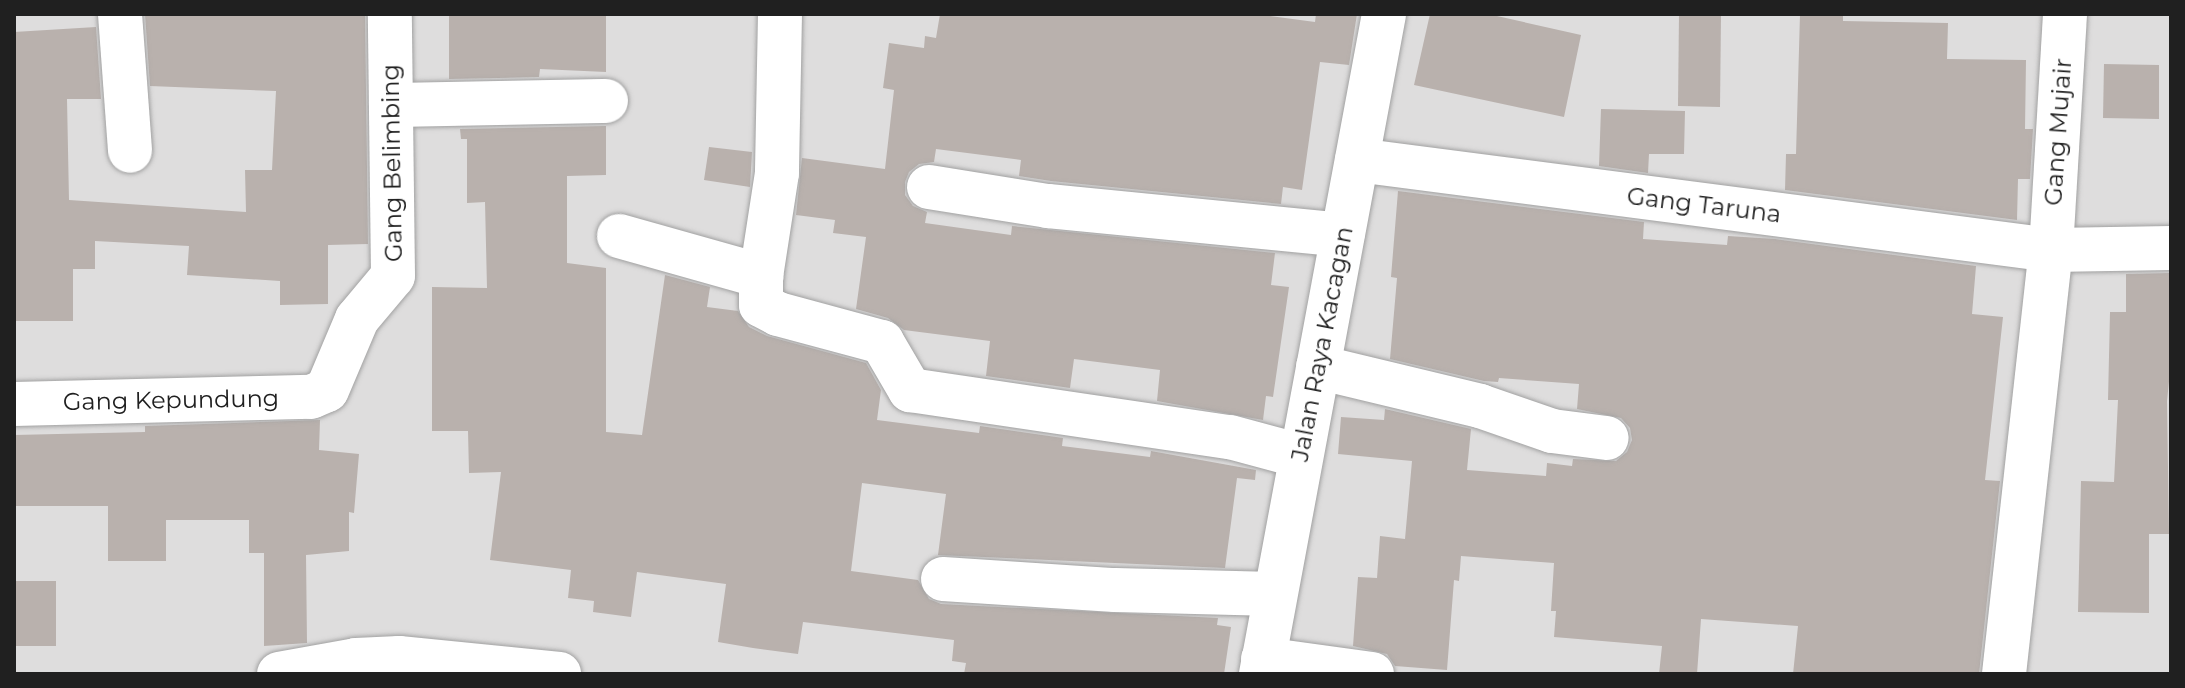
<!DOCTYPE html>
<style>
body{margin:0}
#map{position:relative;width:2185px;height:688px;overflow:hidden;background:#f0ece8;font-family:Montserrat,sans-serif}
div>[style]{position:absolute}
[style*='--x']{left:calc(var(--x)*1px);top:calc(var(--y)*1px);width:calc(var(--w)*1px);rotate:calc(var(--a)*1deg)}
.residential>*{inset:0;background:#dedddd}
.building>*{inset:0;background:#b9b1ad}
.roads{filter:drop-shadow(0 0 2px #a1a1a1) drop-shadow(0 0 2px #a1a1a1)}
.minor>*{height:44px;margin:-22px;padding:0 22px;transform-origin:22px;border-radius:22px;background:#fff}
span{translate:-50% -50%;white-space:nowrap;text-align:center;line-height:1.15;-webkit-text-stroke:8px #fff;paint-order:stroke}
.street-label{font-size:24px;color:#202020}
.frame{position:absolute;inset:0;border:16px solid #202020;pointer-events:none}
</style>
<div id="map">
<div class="residential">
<i style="clip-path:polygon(14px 14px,2171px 14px,2171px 674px,14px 674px)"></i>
</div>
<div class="building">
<i style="clip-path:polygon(145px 14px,365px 14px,368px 244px,328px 245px,328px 304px,280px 305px,280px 281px,187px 275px,189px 246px,95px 241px,95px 269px,73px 269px,73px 321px,14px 321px,14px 32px,96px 27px,101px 99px,67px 99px,69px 200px,246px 212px,245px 170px,272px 170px,276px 91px,150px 86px)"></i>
<i style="clip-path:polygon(486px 14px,606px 14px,606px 72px,540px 69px,539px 77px,449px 79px,449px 16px)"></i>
<i style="clip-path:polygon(940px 14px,1254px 14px,1315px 22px,1316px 14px,1357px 14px,1349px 65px,1320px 62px,1302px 190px,1283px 187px,1281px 204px,1051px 181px,1019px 176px,1021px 160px,936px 149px,934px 162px,919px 164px,909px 172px,905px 182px,905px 195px,913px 206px,927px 212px,925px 223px,1011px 235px,1012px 226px,1275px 253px,1271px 285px,1289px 287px,1273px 397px,1266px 396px,1263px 420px,1157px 401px,1160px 370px,1074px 359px,1070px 388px,986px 376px,990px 341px,904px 330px,888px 318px,856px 309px,866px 237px,833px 233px,835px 220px,796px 215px,802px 158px,885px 169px,894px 90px,883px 88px,889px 43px,924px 48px,925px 36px,936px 38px)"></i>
<i style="clip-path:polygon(1430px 14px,1488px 14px,1581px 35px,1564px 117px,1414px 85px)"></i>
<i style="clip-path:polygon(1679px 14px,1721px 14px,1720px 107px,1678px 106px)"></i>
<i style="clip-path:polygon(1800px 14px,1843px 14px,1843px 21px,1948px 23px,1947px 59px,2026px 60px,2025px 129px,2033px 129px,2030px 179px,2018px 179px,2017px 220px,1785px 190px,1786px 154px,1796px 154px)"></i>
<i style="clip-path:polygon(2104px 64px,2159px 65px,2159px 119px,2103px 118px)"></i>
<i style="clip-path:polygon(1601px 109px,1685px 111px,1684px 154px,1649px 154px,1648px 173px,1599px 166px)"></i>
<i style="clip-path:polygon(606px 126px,606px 175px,567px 176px,567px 263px,606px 268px,606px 432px,642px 435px,665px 275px,710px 287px,707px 307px,738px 311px,749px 327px,767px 336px,866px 363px,881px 390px,877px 420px,979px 433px,980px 426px,1063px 438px,1062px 446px,1150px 457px,1151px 451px,1256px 470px,1255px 480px,1237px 478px,1225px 568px,938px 555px,946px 494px,862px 483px,851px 571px,918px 580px,929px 599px,941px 604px,1218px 618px,1217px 625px,1231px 627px,1224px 674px,964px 674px,966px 663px,952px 661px,954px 640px,803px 622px,798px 654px,753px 648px,718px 642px,726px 584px,637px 572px,631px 617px,593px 612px,594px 601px,568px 598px,571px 570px,490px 560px,501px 472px,469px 473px,468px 431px,432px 431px,432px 287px,487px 288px,485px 202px,467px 203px,467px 139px,461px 139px,460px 129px)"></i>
<i style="clip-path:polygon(709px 147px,752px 152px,750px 187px,704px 180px)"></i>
<i style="clip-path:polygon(1398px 191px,1644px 222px,1643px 239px,1727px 245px,1728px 236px,1775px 239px,1976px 266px,1972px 314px,2003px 317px,1985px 480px,2000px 481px,1979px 674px,1793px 674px,1798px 626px,1701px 619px,1697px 674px,1659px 674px,1662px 646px,1554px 637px,1556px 611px,1551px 611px,1554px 563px,1461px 556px,1459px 581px,1454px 580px,1447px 670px,1395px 666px,1387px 654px,1353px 646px,1358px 577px,1377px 578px,1380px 536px,1405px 539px,1412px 461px,1338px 454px,1341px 417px,1384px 420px,1385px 409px,1471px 429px,1467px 470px,1546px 476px,1547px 463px,1572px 466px,1573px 459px,1616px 461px,1627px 452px,1632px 440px,1630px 428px,1621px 418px,1577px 409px,1579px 384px,1499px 378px,1498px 382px,1484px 381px,1390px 359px,1397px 278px,1391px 277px)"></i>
<i style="clip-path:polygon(2171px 273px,2171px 362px,2167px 401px,2169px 534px,2149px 534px,2149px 613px,2078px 612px,2081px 481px,2114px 482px,2118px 400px,2108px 400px,2110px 312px,2126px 312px,2126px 274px)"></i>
<i style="clip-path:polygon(320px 420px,319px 450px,359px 454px,354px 513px,349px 512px,349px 551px,306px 555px,307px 643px,264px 646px,264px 553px,249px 553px,249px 520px,166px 520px,166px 561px,108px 561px,108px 506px,14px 506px,14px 435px,145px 432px,145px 426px)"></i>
<i style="clip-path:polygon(14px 581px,56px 581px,56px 646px,14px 646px)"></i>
</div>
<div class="roads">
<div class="minor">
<i style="--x:120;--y:14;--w:137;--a:85.8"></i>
<i style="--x:780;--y:14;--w:159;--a:91.1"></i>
<i style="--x:777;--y:173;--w:104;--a:98.8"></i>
<i style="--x:761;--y:276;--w:29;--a:90"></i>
<i style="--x:761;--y:305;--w:19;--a:28"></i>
<i style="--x:778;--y:314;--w:108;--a:15.1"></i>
<i style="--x:882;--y:342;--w:56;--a:59.7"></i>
<i style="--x:910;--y:390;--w:323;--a:8.4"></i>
<i style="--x:1230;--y:437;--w:73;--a:15"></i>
<i style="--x:391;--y:105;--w:215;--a:-1.1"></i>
<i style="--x:1357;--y:160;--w:700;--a:7.39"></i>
<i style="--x:2051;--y:250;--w:120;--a:-1"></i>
<i style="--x:929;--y:187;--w:121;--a:9.1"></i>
<i style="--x:1048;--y:206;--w:296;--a:5.6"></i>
<i style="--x:619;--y:236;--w:148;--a:15.7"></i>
<i style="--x:1318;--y:367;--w:167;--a:13.5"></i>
<i style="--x:1480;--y:406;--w:76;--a:19.1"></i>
<i style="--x:1552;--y:431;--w:55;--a:7.3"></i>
<i style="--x:14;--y:404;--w:297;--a:-1.4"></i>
<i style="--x:311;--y:397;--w:17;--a:-24"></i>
<i style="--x:327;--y:390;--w:77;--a:-67.1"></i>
<i style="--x:357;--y:319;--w:56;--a:-50.1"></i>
<i style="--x:393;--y:276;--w:262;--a:-90.7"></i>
<i style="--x:943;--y:579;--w:172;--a:3.7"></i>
<i style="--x:1115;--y:590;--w:160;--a:1.4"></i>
<i style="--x:1263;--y:659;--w:110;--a:7.8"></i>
<i style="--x:279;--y:674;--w:78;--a:-10.3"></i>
<i style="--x:356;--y:660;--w:43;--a:-2.7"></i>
<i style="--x:399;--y:658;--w:161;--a:5.7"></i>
<i style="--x:1261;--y:674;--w:671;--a:-79.44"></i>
<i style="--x:2004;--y:674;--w:427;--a:-83.7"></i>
<i style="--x:2051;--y:250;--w:236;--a:-86.6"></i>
</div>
</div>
<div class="street-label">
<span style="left:2058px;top:132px;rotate:-86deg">Gang Mujair</span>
<span style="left:392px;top:163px;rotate:-91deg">Gang Belimbing</span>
<span style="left:1704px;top:205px;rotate:7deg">Gang Taruna</span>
<span style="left:1322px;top:344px;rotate:-79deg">Jalan Raya Kacagan</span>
<span style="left:171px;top:400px;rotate:-1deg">Gang Kepundung</span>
</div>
<div class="frame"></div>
</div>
